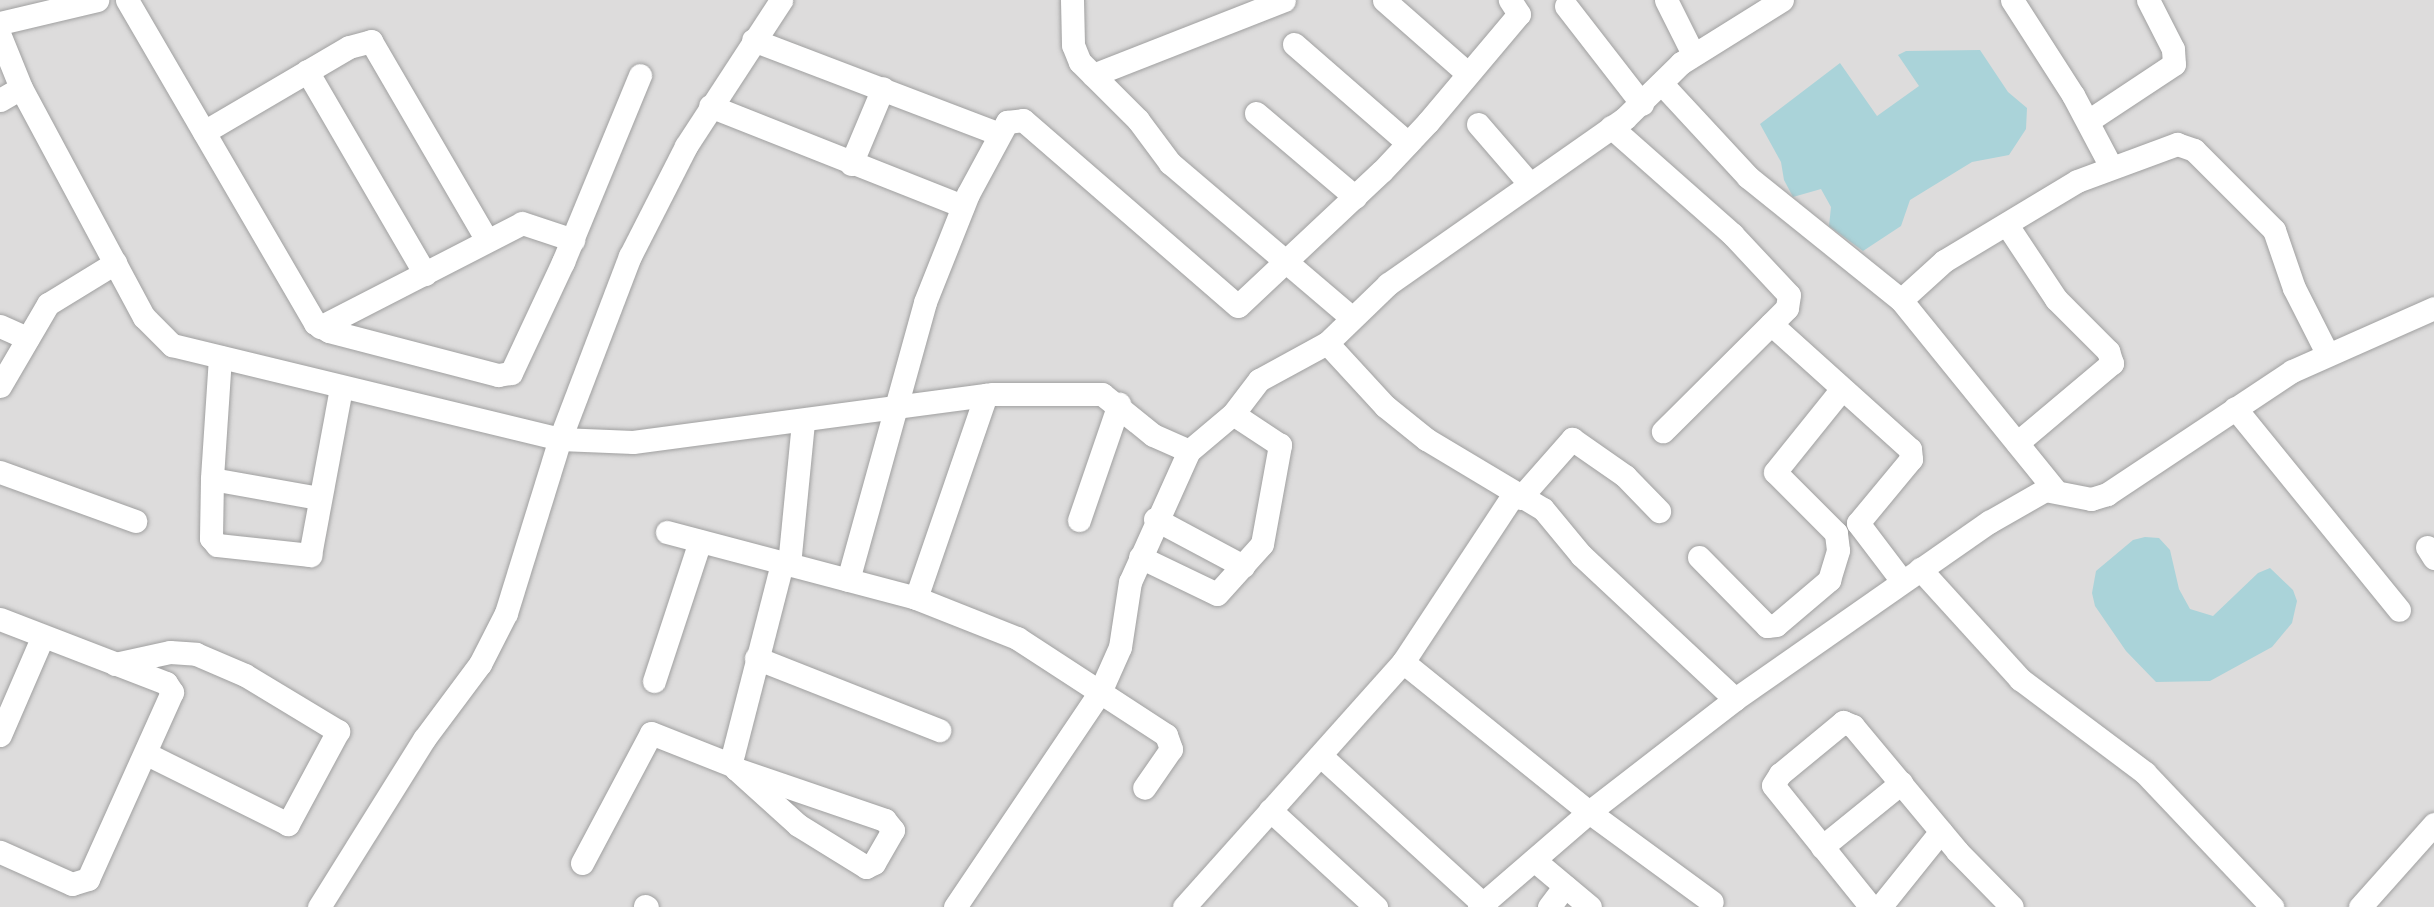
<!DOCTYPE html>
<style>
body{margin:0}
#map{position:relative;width:2434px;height:907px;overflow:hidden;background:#efebe6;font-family:Helvetica,sans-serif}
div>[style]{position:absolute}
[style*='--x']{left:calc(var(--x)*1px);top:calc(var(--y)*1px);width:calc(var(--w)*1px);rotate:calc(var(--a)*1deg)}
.residential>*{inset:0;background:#dddcdc}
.water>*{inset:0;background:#aad3d9}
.roads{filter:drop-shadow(0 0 2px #a0a0a0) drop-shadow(0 0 2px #a0a0a0)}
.minor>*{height:23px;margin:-11.5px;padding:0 11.5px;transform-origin:11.5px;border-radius:11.5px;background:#fff}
span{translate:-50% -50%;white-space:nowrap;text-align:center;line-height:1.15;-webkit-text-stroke:7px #fff;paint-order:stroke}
</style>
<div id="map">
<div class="residential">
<i style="clip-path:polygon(0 0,2434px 0,2434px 907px,0 907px)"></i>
</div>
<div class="water">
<i style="clip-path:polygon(1980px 50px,2008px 92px,2027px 108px,2026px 129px,2009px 155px,1972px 162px,1910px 200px,1901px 226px,1863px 251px,1829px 226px,1831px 207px,1821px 189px,1793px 197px,1784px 180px,1781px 162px,1760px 124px,1840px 63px,1877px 116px,1919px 86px,1898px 55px,1906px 51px)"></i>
<i style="clip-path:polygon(2145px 537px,2159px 538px,2170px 550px,2179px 589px,2190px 609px,2213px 616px,2258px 573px,2270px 568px,2293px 590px,2297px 601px,2292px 623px,2272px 647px,2210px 681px,2156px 682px,2126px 651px,2095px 606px,2092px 593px,2096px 571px,2133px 540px)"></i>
</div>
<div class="roads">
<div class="minor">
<i style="--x:127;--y:0;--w:374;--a:59.8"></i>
<i style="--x:315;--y:323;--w:16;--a:30"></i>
<i style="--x:329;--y:331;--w:175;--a:14.6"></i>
<i style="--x:498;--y:375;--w:13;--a:-9"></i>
<i style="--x:511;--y:373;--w:123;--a:-64.9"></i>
<i style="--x:563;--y:262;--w:202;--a:-67.6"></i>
<i style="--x:1072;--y:0;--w:45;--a:88.7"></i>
<i style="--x:1073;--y:45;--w:18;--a:68"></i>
<i style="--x:1080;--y:62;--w:82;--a:45"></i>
<i style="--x:1138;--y:120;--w:54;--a:53.3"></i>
<i style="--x:1170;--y:163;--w:238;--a:40.4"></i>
<i style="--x:1384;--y:0;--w:111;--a:41.3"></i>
<i style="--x:1666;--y:0;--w:60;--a:63.4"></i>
<i style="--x:2012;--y:0;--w:113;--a:57.3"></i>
<i style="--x:2073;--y:95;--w:79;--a:62.1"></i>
<i style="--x:1566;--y:6;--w:124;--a:52.2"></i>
<i style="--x:0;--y:23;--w:100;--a:-13.3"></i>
<i style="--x:0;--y:36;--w:56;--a:68"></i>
<i style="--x:21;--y:88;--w:260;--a:61.8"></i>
<i style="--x:144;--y:317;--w:40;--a:45"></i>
<i style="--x:172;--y:345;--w:399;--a:13.6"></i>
<i style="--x:560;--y:439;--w:73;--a:2.4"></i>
<i style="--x:633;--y:442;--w:363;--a:-7.6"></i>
<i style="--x:993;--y:394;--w:109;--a:0"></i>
<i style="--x:1102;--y:394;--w:65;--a:38.8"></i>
<i style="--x:1153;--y:435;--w:39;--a:24"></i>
<i style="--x:753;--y:40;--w:261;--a:20.9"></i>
<i style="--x:1294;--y:44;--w:151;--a:41"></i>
<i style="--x:307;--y:71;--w:235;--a:59.8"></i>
<i style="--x:1093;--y:75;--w:205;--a:-21.4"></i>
<i style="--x:1662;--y:84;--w:127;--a:47.2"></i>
<i style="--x:1748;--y:177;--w:196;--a:38.8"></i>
<i style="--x:1901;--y:300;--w:243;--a:51"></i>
<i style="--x:0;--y:100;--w:24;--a:-30"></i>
<i style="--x:710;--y:106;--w:272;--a:21.6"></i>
<i style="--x:1256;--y:113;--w:130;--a:40.3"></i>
<i style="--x:2088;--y:121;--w:103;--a:-33.5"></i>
<i style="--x:2174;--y:64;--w:15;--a:-94"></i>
<i style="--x:2173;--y:49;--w:55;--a:-117"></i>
<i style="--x:1478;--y:124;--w:78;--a:49.2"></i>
<i style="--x:1611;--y:127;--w:162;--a:41.5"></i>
<i style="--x:1732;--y:234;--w:83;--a:46.9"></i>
<i style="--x:1789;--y:295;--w:13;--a:99"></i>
<i style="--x:1787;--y:308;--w:175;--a:135.2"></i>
<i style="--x:204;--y:132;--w:168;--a:-30.4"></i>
<i style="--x:349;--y:47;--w:23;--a:-15"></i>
<i style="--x:371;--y:41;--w:230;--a:59.8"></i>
<i style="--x:851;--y:164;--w:82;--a:-67.2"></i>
<i style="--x:2007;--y:225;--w:89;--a:56.5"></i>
<i style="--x:2056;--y:299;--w:74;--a:45"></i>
<i style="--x:2108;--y:351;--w:13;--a:72"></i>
<i style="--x:2112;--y:363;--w:124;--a:139.9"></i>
<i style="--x:1901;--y:300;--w:58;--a:-42.2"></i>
<i style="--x:1944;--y:261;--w:155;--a:-31"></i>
<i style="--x:2077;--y:181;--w:107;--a:-20.3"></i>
<i style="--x:2177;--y:144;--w:18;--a:19"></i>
<i style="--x:2194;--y:150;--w:113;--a:45"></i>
<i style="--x:2274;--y:230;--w:61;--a:71"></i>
<i style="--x:2294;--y:288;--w:73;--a:63.1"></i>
<i style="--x:1771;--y:324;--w:187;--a:42"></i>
<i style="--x:1910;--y:449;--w:10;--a:84"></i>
<i style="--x:1911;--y:459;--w:83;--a:129.6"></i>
<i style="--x:1858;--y:523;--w:73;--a:52.8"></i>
<i style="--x:0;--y:326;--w:30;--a:24"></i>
<i style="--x:320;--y:327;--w:227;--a:-27.2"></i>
<i style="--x:522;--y:223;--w:54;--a:18.4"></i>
<i style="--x:1327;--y:343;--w:86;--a:47.4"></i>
<i style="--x:1385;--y:406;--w:53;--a:38.8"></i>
<i style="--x:1426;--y:439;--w:136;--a:30.9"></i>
<i style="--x:1543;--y:509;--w:60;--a:50.4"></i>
<i style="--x:1581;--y:555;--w:211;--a:43.1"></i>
<i style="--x:220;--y:357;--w:122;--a:93.8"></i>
<i style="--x:212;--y:479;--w:59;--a:91"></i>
<i style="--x:211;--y:538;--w:9;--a:49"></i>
<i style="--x:217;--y:545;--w:94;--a:6.1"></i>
<i style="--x:310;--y:555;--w:171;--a:-79.5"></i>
<i style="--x:0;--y:386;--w:95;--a:-59.7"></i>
<i style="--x:48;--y:304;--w:79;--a:-31.5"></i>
<i style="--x:2235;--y:408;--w:260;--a:50.9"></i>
<i style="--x:0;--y:472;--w:144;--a:19.9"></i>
<i style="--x:212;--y:479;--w:109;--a:10.1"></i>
<i style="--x:1520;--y:498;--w:79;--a:-48.6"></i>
<i style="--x:1572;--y:439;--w:65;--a:34.9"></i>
<i style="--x:1625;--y:476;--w:49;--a:45.8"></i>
<i style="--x:1155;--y:519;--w:100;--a:28.1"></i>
<i style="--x:1079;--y:520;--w:123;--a:-71"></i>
<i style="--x:667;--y:532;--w:258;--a:14.8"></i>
<i style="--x:916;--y:598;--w:109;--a:21.6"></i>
<i style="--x:1017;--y:638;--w:178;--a:33.1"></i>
<i style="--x:1166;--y:735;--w:15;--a:70"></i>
<i style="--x:1171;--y:749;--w:47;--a:124.7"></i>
<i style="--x:2427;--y:547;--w:13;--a:58"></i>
<i style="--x:1140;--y:557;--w:85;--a:25.7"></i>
<i style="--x:1217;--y:594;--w:67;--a:-48"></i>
<i style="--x:1262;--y:544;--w:101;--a:-79.7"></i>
<i style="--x:1280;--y:445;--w:56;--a:-146.6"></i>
<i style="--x:1699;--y:557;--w:97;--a:45.4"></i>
<i style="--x:1767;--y:626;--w:9;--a:-6"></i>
<i style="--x:1776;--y:625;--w:70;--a:-40.3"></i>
<i style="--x:1829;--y:580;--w:31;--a:-73"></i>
<i style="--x:1838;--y:550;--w:17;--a:-97"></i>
<i style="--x:1836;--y:533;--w:86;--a:-135"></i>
<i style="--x:1775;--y:472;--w:105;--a:-51.2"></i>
<i style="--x:789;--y:565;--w:145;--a:-84.4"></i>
<i style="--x:1920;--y:569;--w:149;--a:47.7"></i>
<i style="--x:2020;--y:679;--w:156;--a:36.9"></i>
<i style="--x:2145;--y:773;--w:185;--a:46.5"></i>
<i style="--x:848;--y:580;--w:288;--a:-74.5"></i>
<i style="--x:925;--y:302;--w:116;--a:-68.3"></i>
<i style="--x:968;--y:194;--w:82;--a:-61.6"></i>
<i style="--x:1007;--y:122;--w:16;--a:-7"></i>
<i style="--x:1023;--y:120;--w:284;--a:40.9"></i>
<i style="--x:1238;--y:306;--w:197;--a:-43.2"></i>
<i style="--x:1382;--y:171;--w:67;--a:-46.8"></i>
<i style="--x:1428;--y:122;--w:141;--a:-49.9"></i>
<i style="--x:1519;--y:14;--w:17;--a:-123"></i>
<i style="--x:916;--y:598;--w:215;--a:-71"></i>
<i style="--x:0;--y:619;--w:178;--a:21.1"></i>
<i style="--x:166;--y:683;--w:11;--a:56"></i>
<i style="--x:172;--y:692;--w:205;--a:114.2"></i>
<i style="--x:88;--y:879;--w:17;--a:163"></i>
<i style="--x:72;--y:884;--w:79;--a:-156"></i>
<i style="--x:756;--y:658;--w:197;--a:21.5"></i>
<i style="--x:1403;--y:662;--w:239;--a:38.9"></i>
<i style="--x:1589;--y:812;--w:152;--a:36.2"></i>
<i style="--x:115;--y:664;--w:56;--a:-12.3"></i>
<i style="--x:170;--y:652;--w:26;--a:4"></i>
<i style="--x:196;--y:654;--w:53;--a:23.2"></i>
<i style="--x:245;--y:675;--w:109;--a:31.1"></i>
<i style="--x:338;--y:731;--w:106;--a:118.3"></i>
<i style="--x:288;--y:824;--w:157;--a:-153.6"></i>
<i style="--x:654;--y:681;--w:147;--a:-71.8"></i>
<i style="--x:0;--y:735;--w:106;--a:-66.6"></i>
<i style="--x:1321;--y:756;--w:219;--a:42.4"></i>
<i style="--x:736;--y:769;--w:84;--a:42.1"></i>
<i style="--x:798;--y:825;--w:80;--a:31.7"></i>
<i style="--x:866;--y:867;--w:9;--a:-27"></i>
<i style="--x:874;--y:863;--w:38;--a:-60"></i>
<i style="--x:893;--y:830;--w:13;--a:-129"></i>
<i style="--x:885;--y:820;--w:157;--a:-161.1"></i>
<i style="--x:736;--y:769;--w:9;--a:-126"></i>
<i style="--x:731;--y:762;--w:205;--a:-75.6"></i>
<i style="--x:1270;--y:810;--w:144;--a:42.5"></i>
<i style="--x:1822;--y:847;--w:102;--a:-39"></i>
<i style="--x:1534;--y:860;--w:73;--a:40"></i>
<i style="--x:582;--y:863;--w:147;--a:-62"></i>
<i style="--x:651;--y:733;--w:87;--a:21.6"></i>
<i style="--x:645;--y:906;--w:2;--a:27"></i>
<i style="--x:319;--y:907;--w:198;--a:-58"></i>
<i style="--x:424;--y:739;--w:94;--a:-53.3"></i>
<i style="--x:480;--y:664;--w:57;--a:-63"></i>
<i style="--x:506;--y:613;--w:182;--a:-72.8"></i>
<i style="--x:560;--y:439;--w:196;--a:-69.1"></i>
<i style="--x:630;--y:256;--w:123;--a:-63"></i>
<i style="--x:686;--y:146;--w:174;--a:-56.9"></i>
<i style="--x:955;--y:907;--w:259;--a:-56"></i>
<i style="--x:1100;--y:692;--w:49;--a:-66"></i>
<i style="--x:1120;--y:647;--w:66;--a:-81.3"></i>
<i style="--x:1130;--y:582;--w:144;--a:-65.8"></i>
<i style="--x:1189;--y:451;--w:57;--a:-40.1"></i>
<i style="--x:1233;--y:414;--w:43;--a:-52.6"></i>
<i style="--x:1259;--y:380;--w:77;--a:-28.6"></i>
<i style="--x:1327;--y:343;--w:85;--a:-44"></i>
<i style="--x:1388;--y:284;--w:289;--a:-35"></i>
<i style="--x:1625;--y:118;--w:78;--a:-44.5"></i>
<i style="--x:1681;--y:63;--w:119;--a:-32"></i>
<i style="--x:1184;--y:907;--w:329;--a:-48.2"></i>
<i style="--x:1403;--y:662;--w:200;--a:-56.6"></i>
<i style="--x:1479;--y:907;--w:145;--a:-40.8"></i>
<i style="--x:1589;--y:812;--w:185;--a:-37.7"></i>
<i style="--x:1735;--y:699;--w:310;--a:-34.9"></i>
<i style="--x:1989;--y:522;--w:64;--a:-29.7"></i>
<i style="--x:2045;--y:490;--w:47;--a:11.1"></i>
<i style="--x:2091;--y:499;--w:17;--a:-17"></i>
<i style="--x:2107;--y:494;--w:222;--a:-33.6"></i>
<i style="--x:2292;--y:371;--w:155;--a:-23.9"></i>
<i style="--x:1549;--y:907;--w:26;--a:-53"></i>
<i style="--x:1871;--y:907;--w:156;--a:-128.8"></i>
<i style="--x:1773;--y:785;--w:13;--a:-58"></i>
<i style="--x:1780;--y:774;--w:82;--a:-39.5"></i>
<i style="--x:1843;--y:722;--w:11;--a:22"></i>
<i style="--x:1853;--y:726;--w:163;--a:50.2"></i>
<i style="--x:1957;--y:851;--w:78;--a:45.5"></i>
<i style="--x:1880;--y:907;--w:97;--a:-51.2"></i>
<i style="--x:2360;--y:907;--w:111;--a:-48.3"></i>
</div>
</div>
</div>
